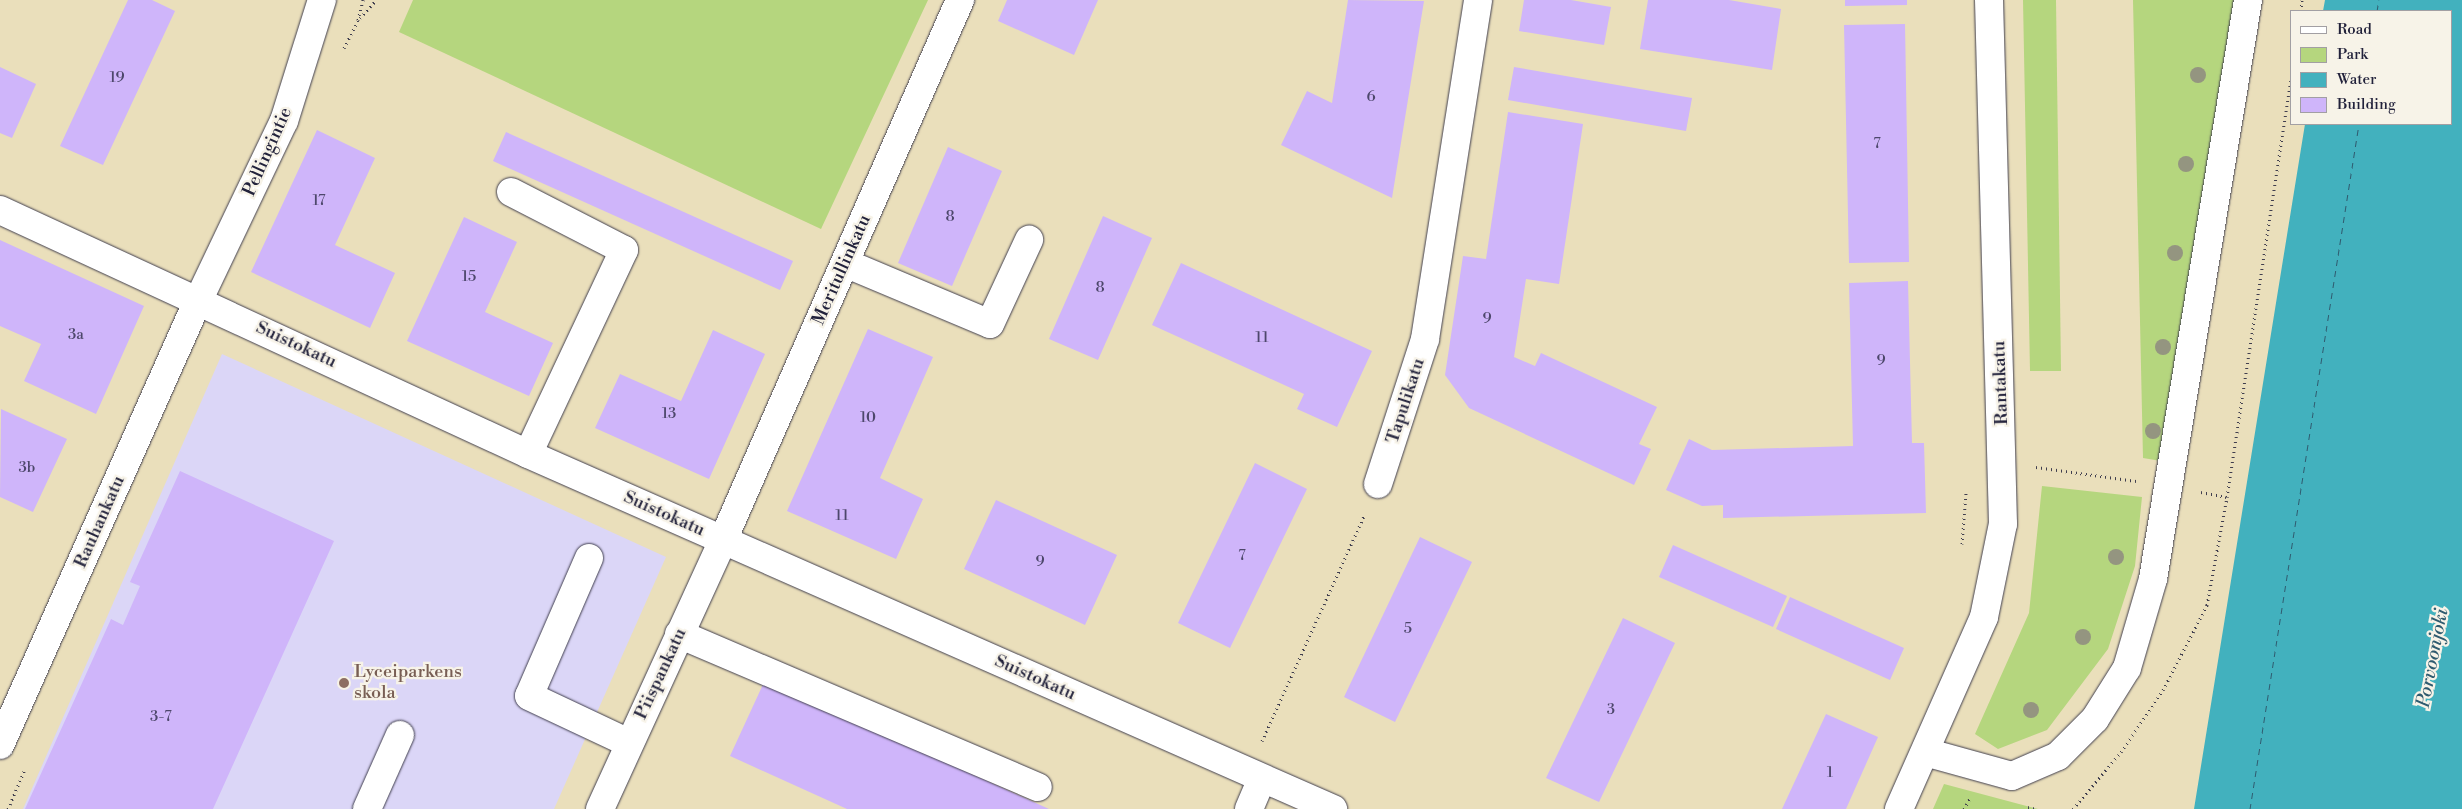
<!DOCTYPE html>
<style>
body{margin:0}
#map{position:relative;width:2462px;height:809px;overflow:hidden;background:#eadfbb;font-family:"Libre Bodoni",serif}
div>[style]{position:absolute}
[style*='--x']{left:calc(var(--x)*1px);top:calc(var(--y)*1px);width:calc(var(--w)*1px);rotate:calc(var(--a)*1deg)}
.built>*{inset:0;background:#dbd6f7}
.green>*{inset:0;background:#b5d67e}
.water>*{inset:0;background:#42b1be}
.ferry>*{height:1px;margin-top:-0.5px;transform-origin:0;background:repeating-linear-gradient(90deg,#2f5b6f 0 6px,transparent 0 11px)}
.building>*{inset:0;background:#cfb5fa}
.path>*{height:3px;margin-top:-1.5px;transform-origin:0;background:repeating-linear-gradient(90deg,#403e4e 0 1px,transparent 0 5px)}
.roads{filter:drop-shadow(0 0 1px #403e4e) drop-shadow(0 0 1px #403e4e)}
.minor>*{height:28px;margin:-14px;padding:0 14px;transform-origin:14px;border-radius:14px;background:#fff}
.trees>*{width:16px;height:16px;margin:-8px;border-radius:50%;background:#949580}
.dots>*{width:14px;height:14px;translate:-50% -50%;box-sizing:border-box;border:2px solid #f7f3e8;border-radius:50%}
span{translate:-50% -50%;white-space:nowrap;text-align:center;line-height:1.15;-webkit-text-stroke:4.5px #f7f3e8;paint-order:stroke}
.number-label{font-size:15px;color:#4d476b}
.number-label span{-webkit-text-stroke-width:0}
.street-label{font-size:18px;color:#22223b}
.education-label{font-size:18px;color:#785e54}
.left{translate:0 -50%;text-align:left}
.water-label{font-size:19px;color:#2f5b6f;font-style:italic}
.legend{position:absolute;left:2290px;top:10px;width:162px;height:115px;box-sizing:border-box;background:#f7f3e8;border:1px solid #a29fa3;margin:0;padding:6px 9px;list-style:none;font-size:15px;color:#22223b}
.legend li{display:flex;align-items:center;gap:10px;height:25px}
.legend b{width:25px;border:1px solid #a29fa3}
</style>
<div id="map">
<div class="built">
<i style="clip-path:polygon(222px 354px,666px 557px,554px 809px,23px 809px)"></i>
</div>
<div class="green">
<i style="clip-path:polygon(413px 0,928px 0,821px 229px,399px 32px)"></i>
<i style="clip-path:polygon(2023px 0,2056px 0,2061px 371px,2030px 371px)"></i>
<i style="clip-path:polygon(2133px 0,2234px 0,2161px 461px,2143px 458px)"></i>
<i style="clip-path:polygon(2042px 486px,2142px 497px,2135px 566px,2108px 649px,2047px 730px,1998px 749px,1975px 734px,2029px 613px)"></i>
<i style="clip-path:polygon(1944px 784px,2038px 809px,1933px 809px)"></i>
</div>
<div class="water">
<i style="clip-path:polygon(2325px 0,2462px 0,2462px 809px,2194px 809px,2305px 124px,2451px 124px,2451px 11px,2323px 11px)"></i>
</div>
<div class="ferry">
<i style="--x:2377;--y:11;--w:11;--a:-80"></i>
<i style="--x:2250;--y:809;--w:694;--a:-80.96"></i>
</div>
<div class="building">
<i style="clip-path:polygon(128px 0,152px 0,175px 11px,103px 165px,60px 146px)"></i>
<i style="clip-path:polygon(1007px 0,1098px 0,1074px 55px,998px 21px)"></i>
<i style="clip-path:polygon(1348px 0,1424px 1px,1392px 198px,1281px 145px,1307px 91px,1332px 103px)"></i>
<i style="clip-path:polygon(1524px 0,1571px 0,1611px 7px,1604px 45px,1519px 31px)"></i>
<i style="clip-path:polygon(1648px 0,1729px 0,1781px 9px,1772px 70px,1640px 49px)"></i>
<i style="clip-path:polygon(1845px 0,1907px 0,1907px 5px,1845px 6px)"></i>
<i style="clip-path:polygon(1905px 24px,1909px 262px,1849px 263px,1844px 25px)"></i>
<i style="clip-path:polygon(0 67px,36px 84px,12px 138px,0 133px)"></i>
<i style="clip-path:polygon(1514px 67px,1692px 98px,1686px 131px,1508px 100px)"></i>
<i style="clip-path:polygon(1508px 112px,1583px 124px,1559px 284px,1526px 279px,1514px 357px,1535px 366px,1541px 353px,1657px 407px,1639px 444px,1651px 449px,1634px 485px,1469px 408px,1445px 375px,1463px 256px,1486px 259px)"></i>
<i style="clip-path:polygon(317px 130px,375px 158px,335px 245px,395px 273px,370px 328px,251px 272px)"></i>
<i style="clip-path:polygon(506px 132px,793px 261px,780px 290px,493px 161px)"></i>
<i style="clip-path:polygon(948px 147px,1002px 171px,952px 286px,898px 263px)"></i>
<i style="clip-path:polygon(1103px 216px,1152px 238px,1098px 360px,1049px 339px)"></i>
<i style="clip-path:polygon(464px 217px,517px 242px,485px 312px,553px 343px,529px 396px,407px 341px)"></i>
<i style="clip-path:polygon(0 240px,144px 306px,96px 414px,24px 381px,41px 344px,0 326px)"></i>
<i style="clip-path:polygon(1181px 263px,1372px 351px,1337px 427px,1297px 409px,1304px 394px,1152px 325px)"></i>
<i style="clip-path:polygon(1908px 281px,1912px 443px,1924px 443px,1926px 513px,1723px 518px,1723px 505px,1702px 506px,1666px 490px,1689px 439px,1712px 450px,1853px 446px,1849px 283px)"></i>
<i style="clip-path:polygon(868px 329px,933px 357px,880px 478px,923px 499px,896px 559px,787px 511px)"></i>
<i style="clip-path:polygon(713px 330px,765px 354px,709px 479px,595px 428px,620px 374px,681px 401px)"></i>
<i style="clip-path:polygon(1px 409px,67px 439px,33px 512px,0 497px)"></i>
<i style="clip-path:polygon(1255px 463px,1307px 489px,1230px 648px,1178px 623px)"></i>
<i style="clip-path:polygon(180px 471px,334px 541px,213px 809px,25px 809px,111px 619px,123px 625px,140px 586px,130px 582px)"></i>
<i style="clip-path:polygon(996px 500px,1117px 555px,1085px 625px,964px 569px)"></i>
<i style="clip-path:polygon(1420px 537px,1472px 562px,1395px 722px,1344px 697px)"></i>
<i style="clip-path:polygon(1673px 545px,1787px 596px,1773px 627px,1659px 577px)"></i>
<i style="clip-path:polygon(1790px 597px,1904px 648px,1890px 680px,1776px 629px)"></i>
<i style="clip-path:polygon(1623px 618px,1675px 643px,1599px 802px,1546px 778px)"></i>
<i style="clip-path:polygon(765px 680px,1049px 809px,847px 809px,730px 756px)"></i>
<i style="clip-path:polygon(1826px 714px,1878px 737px,1846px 809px,1782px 809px)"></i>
</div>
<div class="path">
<i style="--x:2301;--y:11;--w:11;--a:-85"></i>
<i style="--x:360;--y:18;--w:24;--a:-48"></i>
<i style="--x:344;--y:48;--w:31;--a:-63"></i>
<i style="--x:358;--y:20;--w:21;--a:-76"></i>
<i style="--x:2036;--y:467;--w:101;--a:8"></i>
<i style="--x:2201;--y:492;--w:26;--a:11"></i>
<i style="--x:1962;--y:544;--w:51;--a:-85.5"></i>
<i style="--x:1262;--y:741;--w:249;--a:-65.6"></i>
<i style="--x:2028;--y:807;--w:9;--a:13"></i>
<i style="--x:8;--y:809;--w:43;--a:-67"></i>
<i style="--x:1964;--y:809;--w:13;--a:-61"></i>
<i style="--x:2073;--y:809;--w:75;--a:-49.9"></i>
<i style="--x:2121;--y:752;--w:75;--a:-55.9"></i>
<i style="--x:2163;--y:690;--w:96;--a:-62.6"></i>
<i style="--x:2207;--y:605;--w:110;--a:-79.5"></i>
<i style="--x:2227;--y:497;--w:425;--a:-81.3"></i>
</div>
<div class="roads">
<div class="minor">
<i style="--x:511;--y:192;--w:127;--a:27.2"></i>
<i style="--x:624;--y:250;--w:225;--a:115.2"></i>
<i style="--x:0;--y:210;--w:582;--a:24.8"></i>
<i style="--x:528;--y:454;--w:880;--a:23.8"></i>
<i style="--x:845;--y:263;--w:157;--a:22.8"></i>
<i style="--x:990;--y:324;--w:93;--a:-65.1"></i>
<i style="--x:1378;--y:484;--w:152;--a:-72"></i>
<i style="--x:1425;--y:339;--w:343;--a:-81.1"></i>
<i style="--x:589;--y:558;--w:150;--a:113.5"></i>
<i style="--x:529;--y:696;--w:110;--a:25.2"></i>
<i style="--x:679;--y:634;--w:390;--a:23.1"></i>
<i style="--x:0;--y:745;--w:488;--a:-66"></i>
<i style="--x:199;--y:299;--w:197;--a:-64.5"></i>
<i style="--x:284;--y:121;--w:127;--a:-72.6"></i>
<i style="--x:1925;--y:752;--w:90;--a:15.4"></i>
<i style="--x:2012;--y:776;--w:50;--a:-23.5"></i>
<i style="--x:2058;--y:756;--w:52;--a:-45"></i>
<i style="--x:2095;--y:719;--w:60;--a:-57.9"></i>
<i style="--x:2127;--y:668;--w:93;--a:-73.7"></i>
<i style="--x:2153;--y:579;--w:587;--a:-80.68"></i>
<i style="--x:367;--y:809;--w:81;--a:-66"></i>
<i style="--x:600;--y:809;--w:296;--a:-65.4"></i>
<i style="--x:723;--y:540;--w:590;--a:-66.3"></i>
<i style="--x:1249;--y:809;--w:33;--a:-67"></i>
<i style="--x:1899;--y:809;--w:210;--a:-66.1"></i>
<i style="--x:1984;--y:617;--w:95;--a:-78.5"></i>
<i style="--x:2003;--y:524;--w:524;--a:-91.53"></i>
</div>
</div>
<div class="trees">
<i style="left:2198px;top:75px"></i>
<i style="left:2186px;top:164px"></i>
<i style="left:2175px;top:253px"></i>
<i style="left:2163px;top:347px"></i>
<i style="left:2153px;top:431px"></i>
<i style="left:2116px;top:557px"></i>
<i style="left:2083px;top:637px"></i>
<i style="left:2031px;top:710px"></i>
</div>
<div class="dots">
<i style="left:344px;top:683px;background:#8d6e63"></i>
</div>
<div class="number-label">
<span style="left:117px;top:78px">19</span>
<span style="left:1371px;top:97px">6</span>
<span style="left:1877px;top:144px">7</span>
<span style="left:319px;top:201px">17</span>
<span style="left:950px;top:217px">8</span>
<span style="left:469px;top:277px">15</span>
<span style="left:1100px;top:288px">8</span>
<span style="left:1487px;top:319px">9</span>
<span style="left:76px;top:335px">3a</span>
<span style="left:1262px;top:338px">11</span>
<span style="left:1881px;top:361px">9</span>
<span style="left:669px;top:414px">13</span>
<span style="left:868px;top:418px">10</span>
<span style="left:27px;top:468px">3b</span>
<span style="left:842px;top:516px">11</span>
<span style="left:1242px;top:556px">7</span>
<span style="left:1040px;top:562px">9</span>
<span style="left:1408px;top:629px">5</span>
<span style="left:1611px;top:710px">3</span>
<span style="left:161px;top:717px">3-7</span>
<span style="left:1830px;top:773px">1</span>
</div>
<div class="street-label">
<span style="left:268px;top:152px;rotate:-66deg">Pellingintie</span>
<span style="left:842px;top:270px;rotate:-66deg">Meritullinkatu</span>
<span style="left:296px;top:345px;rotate:25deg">Suistokatu</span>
<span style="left:2001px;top:383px;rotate:-92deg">Rantakatu</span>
<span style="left:1406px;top:401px;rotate:-72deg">Tapulikatu</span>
<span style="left:664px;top:514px;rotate:24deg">Suistokatu</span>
<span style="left:100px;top:522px;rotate:-66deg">Rauhankatu</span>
<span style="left:661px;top:674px;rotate:-65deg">Piispankatu</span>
<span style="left:1035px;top:678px;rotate:24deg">Suistokatu</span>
</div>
<div class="education-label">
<span class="left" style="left:354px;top:683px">Lyceiparkens<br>skola</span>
</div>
<div class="water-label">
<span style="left:2433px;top:658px;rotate:-79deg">Porvoonjoki</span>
</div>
<ul class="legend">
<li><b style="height:6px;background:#fff"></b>Road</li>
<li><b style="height:14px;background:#b5d67e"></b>Park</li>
<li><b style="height:14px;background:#42b1be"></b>Water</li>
<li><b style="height:14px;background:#cfb5fa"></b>Building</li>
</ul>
</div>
